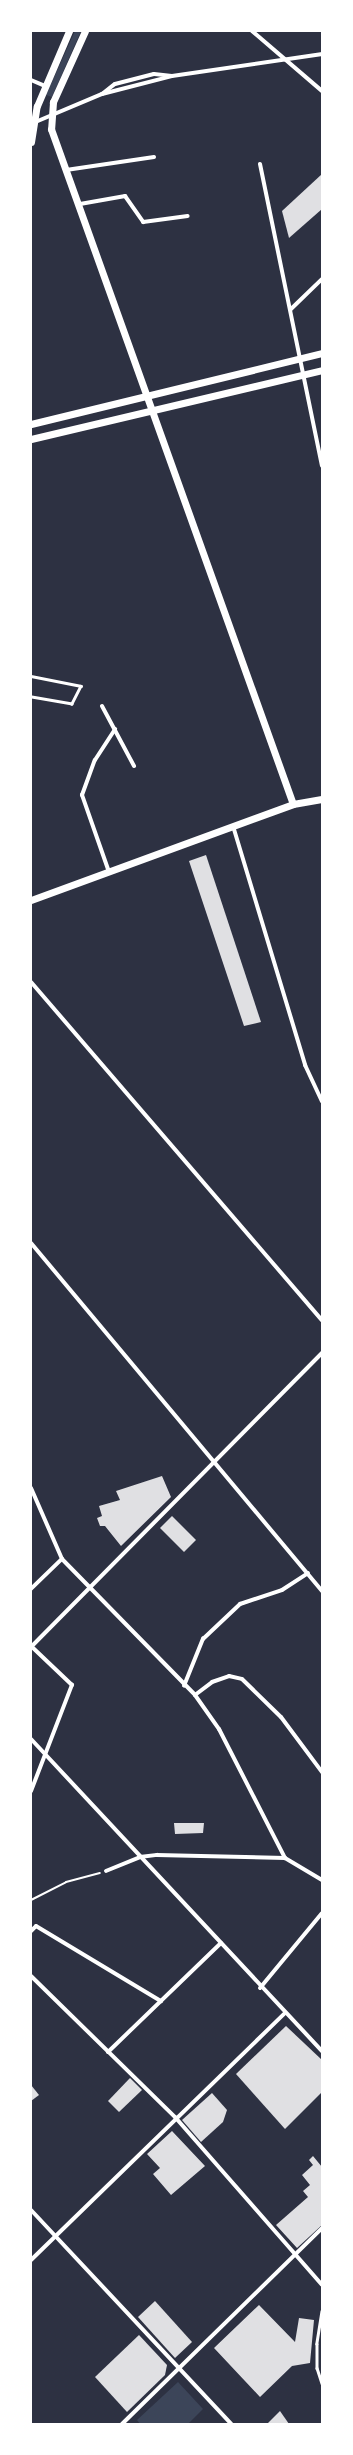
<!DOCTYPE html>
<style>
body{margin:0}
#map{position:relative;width:353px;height:2455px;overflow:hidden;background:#2d3142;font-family:"Nunito Sans",sans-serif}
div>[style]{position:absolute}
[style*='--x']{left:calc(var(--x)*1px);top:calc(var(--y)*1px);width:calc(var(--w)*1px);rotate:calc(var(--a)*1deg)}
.green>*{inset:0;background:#3c4559}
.building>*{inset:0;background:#e0e0e3}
.path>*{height:2px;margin:-1px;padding:0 1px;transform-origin:1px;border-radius:1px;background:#fff}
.service>*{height:2.5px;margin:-1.25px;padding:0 1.25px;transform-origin:1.25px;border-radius:1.25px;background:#fff}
.pedestrian>*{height:3.5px;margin:-1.75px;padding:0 1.75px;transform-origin:1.75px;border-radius:1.75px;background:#fff}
.minor>*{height:4px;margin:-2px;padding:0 2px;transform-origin:2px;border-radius:2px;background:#fff}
.secondary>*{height:7px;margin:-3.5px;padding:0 3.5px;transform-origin:3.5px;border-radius:3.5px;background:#fff}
span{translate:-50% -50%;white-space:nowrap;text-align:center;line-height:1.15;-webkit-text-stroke:4px #fff;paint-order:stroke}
.frame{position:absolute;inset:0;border:32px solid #fff;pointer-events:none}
</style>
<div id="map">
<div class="green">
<i style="clip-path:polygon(75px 31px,81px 31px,52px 97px,46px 95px)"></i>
<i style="clip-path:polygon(178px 2382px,203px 2409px,188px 2424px,140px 2424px,137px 2420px)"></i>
</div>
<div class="building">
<i style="clip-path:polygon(322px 174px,322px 209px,289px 238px,282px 211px)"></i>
<i style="clip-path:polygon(206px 855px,261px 1022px,244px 1026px,189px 861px)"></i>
<i style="clip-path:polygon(162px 1476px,171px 1497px,121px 1546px,105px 1526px,100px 1526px,97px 1518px,102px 1516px,99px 1506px,120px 1500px,116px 1491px)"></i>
<i style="clip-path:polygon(172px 1516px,196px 1540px,184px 1552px,160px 1528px)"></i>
<i style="clip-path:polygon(174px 1823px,204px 1823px,203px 1833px,175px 1834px)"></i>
<i style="clip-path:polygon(286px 2026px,322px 2060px,322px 2092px,285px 2129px,236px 2074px)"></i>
<i style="clip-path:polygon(130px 2078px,142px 2090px,119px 2112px,108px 2101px)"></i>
<i style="clip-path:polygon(31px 2085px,39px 2095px,31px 2101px)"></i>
<i style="clip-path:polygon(212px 2093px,227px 2110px,223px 2122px,201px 2142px,182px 2120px)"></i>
<i style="clip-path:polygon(172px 2131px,205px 2166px,171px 2195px,153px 2174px,160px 2168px,147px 2154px)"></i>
<i style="clip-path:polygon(313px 2156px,322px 2167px,322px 2225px,297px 2248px,276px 2225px,308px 2197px,303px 2191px,310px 2185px,302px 2175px,313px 2165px,309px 2160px)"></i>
<i style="clip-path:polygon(155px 2301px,192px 2342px,175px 2358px,138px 2317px)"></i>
<i style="clip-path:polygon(259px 2305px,295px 2342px,299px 2318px,314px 2320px,310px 2363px,292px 2366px,260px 2397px,214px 2348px)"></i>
<i style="clip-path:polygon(139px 2335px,167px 2365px,165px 2375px,127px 2412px,95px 2377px)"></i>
<i style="clip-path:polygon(280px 2411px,289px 2424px,267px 2424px)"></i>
</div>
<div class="path">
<i style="--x:31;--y:1900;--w:39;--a:-27"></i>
<i style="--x:66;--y:1882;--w:35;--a:-15"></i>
</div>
<div class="service">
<i style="--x:31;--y:676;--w:51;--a:11.3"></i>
<i style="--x:81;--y:686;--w:20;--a:117"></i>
<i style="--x:72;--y:704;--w:42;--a:-170.3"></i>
<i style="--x:322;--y:2311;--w:33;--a:99"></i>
<i style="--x:317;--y:2344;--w:24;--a:90"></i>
<i style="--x:317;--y:2368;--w:16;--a:72"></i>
</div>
<div class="pedestrian">
<i style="--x:31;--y:1589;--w:43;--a:-44.1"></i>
<i style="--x:184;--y:1686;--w:51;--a:-68"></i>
<i style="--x:106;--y:1871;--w:37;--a:-22"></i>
<i style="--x:140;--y:1857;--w:17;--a:-7"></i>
<i style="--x:157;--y:1855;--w:128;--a:1.3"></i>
</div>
<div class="minor">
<i style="--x:252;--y:31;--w:92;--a:40.6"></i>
<i style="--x:31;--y:80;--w:15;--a:23"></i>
<i style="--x:102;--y:94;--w:72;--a:-14.4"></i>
<i style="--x:172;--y:76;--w:152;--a:-8.3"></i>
<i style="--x:33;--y:123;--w:75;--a:-22.8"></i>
<i style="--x:102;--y:94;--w:16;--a:-38"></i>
<i style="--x:115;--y:84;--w:40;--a:-14.4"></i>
<i style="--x:154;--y:74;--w:18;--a:6"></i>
<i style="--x:260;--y:164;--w:308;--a:78.4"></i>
<i style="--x:66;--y:170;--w:89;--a:-8.4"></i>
<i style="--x:80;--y:204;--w:46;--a:-10.1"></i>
<i style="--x:125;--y:196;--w:32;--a:55"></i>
<i style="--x:143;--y:222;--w:45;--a:-7.6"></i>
<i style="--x:291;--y:309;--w:43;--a:-44.1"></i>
<i style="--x:102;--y:706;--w:68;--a:61.9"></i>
<i style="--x:233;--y:826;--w:250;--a:73.2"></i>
<i style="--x:305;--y:1065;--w:40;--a:65"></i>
<i style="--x:109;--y:872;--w:82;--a:-109.3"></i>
<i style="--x:82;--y:795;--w:37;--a:-70"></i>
<i style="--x:95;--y:760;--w:37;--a:-57"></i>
<i style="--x:31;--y:982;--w:446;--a:49.3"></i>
<i style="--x:31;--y:1243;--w:454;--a:50.1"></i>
<i style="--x:31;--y:1488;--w:77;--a:66.4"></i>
<i style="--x:62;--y:1559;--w:190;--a:45.6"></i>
<i style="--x:195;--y:1695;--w:42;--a:54.8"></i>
<i style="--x:219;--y:1729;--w:145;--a:62.9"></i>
<i style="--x:285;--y:1858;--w:43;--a:30.7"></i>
<i style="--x:203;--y:1639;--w:51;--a:-43.4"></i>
<i style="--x:240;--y:1604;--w:44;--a:-18.4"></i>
<i style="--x:282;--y:1590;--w:31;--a:-33"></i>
<i style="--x:31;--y:1647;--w:414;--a:-45.3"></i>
<i style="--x:195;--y:1695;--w:21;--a:-37"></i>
<i style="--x:212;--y:1682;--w:18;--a:-19"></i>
<i style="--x:229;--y:1676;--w:13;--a:13"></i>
<i style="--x:242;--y:1679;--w:54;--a:44.3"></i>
<i style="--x:281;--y:1717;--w:69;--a:53.3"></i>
<i style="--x:31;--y:1739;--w:427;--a:47"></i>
<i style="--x:31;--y:1791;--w:114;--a:-68.9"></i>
<i style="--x:72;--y:1685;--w:57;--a:-136.4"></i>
<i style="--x:31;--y:1931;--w:7;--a:-45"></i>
<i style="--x:36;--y:1926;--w:146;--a:31"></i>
<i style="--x:31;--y:1976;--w:202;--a:44.4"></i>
<i style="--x:175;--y:2117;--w:223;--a:48.8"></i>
<i style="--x:260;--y:1988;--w:97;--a:-50.4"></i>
<i style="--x:108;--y:2052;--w:157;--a:-44"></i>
<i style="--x:31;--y:2210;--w:293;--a:46.9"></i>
<i style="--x:31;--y:2260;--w:353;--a:-44.2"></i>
<i style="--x:122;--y:2424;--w:280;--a:-44.4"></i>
</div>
<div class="secondary">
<i style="--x:85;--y:31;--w:78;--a:114.3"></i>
<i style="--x:53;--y:102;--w:27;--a:94"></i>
<i style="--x:51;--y:129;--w:717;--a:70.28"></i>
<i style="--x:31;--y:142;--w:36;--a:-81"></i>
<i style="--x:37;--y:106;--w:82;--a:-66.9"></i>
<i style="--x:31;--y:424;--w:300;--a:-13.7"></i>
<i style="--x:31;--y:439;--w:299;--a:-13.3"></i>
<i style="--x:31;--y:900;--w:279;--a:-20.1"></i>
<i style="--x:293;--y:804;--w:29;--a:-10"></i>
</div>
<div class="frame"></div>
</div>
